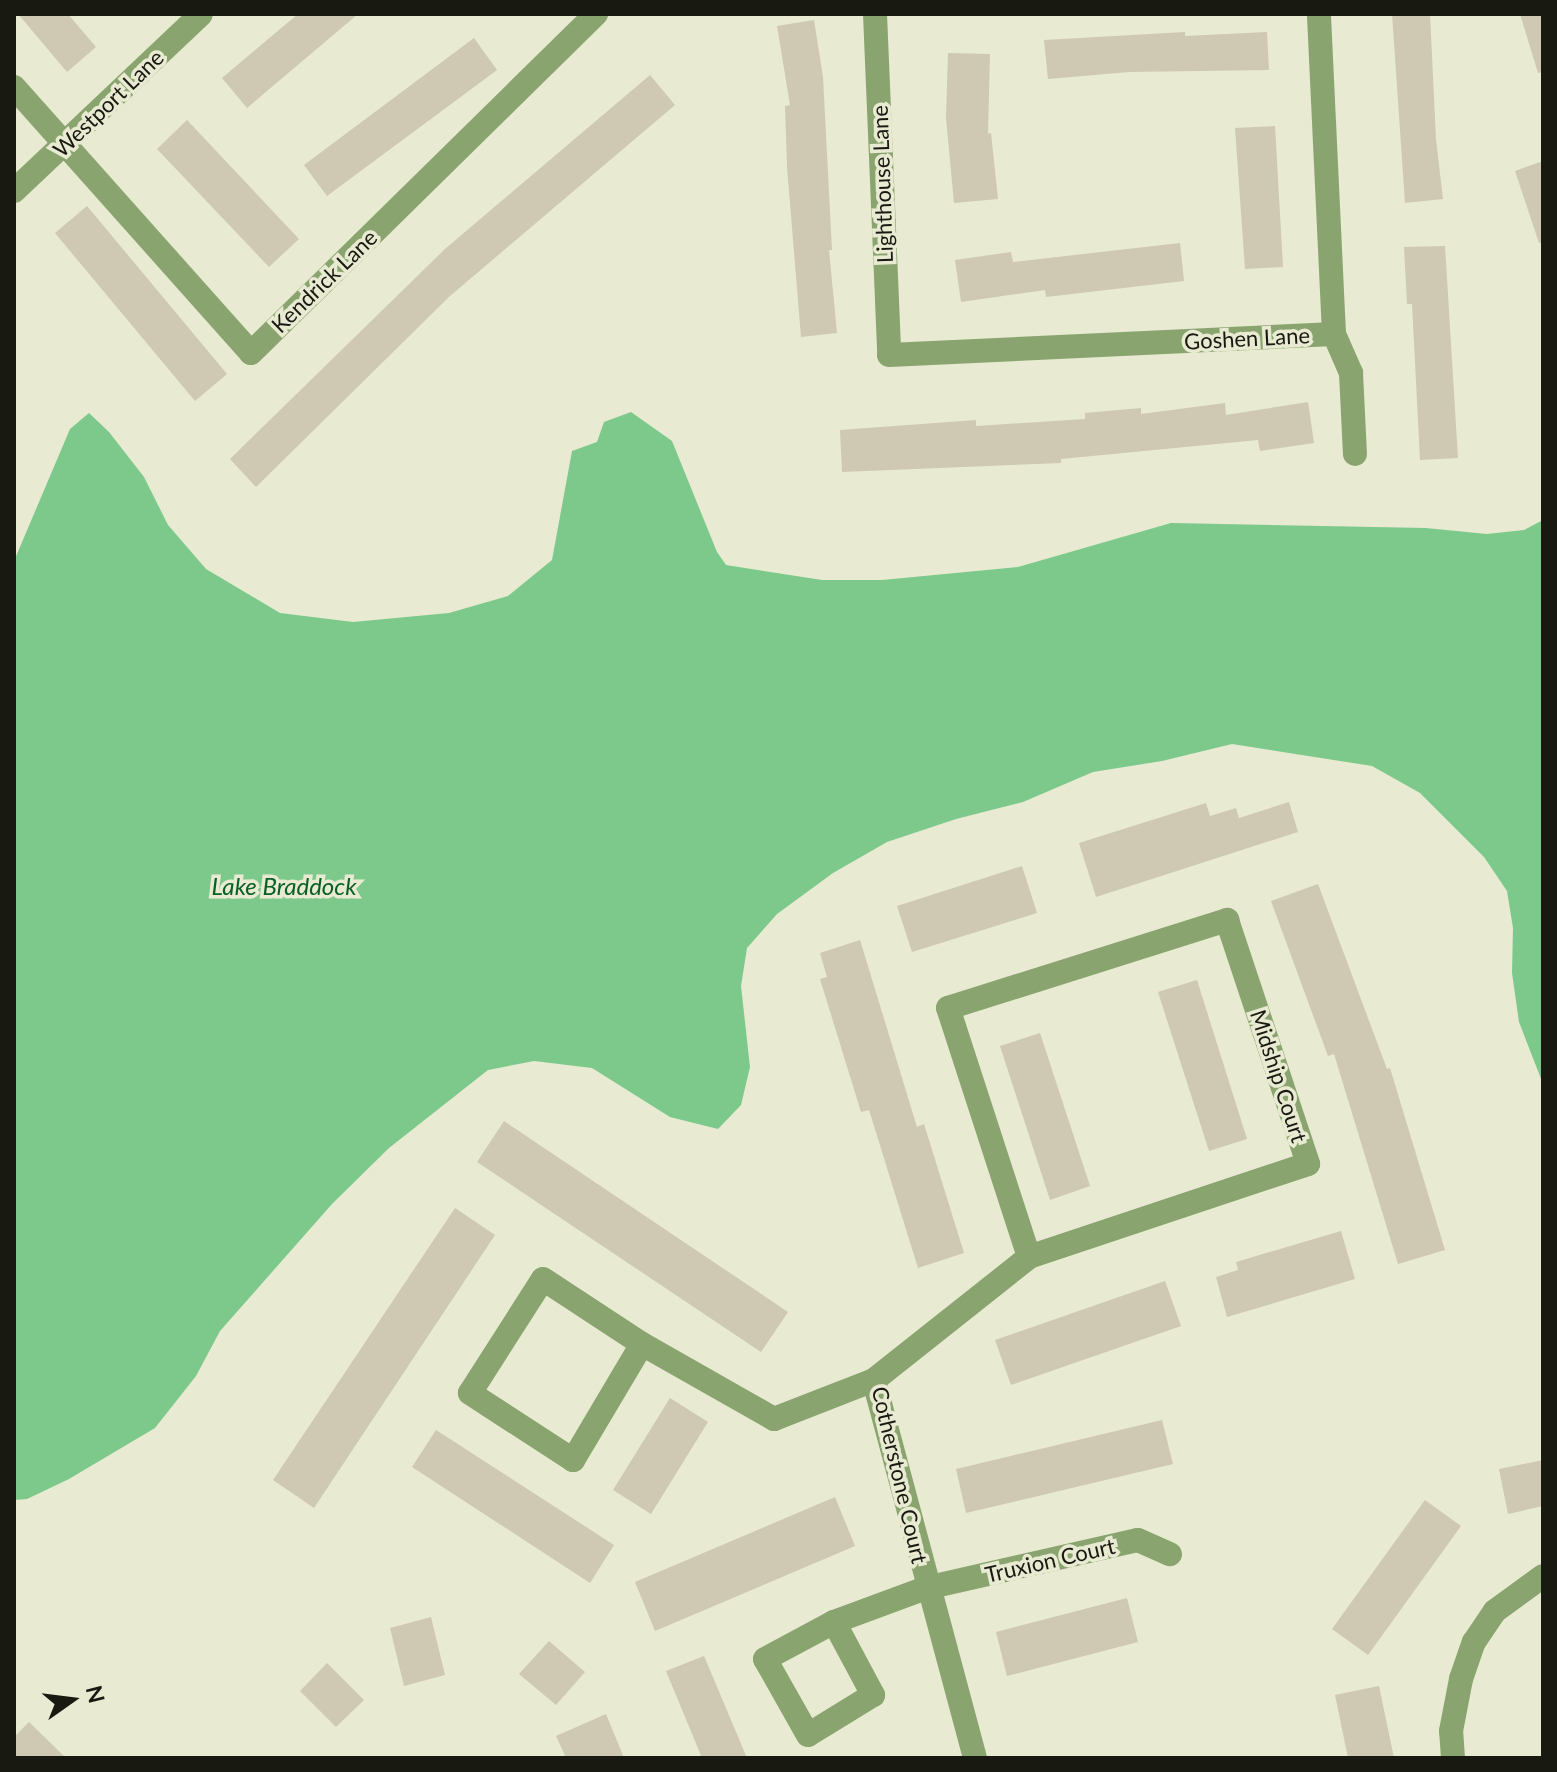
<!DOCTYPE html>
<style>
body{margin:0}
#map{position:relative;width:1557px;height:1772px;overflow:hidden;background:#e8ead2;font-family:Lato,sans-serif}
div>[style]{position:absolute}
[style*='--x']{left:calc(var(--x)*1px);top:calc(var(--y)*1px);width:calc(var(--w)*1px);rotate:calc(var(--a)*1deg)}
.water>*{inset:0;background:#7dc98b}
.building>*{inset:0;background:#cfc8b2}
.minor>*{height:24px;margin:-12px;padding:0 12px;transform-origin:12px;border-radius:12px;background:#8aa46f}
span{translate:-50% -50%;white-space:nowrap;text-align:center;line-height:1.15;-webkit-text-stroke:7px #e8ead2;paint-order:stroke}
.street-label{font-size:22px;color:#181911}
.water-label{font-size:24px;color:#086027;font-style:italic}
.frame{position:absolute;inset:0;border:16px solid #181911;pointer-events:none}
.north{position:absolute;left:32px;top:1660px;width:80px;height:80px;-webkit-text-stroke:6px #e8ead2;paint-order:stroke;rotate:76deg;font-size:22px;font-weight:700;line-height:32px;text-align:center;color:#181911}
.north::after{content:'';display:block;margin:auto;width:28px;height:36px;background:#181911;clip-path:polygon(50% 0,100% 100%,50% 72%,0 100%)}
</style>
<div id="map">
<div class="water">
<i style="clip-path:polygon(631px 412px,672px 441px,717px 552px,726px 565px,822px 580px,882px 580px,1018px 567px,1171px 523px,1426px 528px,1487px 534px,1524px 530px,1543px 520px,1543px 1084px,1519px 1022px,1512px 973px,1513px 928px,1507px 891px,1484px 857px,1420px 793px,1372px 766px,1232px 744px,1162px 761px,1093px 772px,1023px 802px,956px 819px,887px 842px,833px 873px,777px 914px,747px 948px,741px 986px,750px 1067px,741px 1105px,718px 1129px,670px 1117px,592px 1068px,534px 1061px,488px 1070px,389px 1148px,332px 1204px,220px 1331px,196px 1376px,155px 1428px,69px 1479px,27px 1499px,14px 1500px,14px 561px,70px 429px,89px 413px,109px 432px,144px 477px,168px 525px,206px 569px,280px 613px,353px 622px,449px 613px,508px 596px,552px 560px,572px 451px,597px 442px,604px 422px)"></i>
</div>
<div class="building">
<i style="clip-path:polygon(18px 14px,68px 14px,96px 47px,67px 72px)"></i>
<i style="clip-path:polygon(298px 14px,358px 14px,247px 108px,222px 78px)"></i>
<i style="clip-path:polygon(1392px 14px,1430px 14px,1436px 139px,1443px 199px,1405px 203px)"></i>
<i style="clip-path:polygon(1520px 14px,1543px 14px,1543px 72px,1538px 73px)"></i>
<i style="clip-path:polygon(814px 20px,823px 77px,832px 250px,829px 250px,837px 333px,801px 337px,787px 167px,785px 106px,790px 105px,777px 26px)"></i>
<i style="clip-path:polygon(1185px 32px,1185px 36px,1267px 32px,1269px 70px,1129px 72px,1048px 79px,1044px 40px)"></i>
<i style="clip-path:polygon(474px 38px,497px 70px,327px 196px,304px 165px)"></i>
<i style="clip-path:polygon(948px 53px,990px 54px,988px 134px,991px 133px,998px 199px,954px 203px,946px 118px)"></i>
<i style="clip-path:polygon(650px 75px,675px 105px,450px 296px,256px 487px,230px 459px,445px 249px)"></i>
<i style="clip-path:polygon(187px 120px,299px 239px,269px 267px,157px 149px)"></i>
<i style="clip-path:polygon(1275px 126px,1283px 267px,1245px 269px,1235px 128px)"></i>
<i style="clip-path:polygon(1543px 161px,1543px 242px,1539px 243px,1515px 171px)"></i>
<i style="clip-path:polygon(87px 206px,227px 374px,195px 401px,55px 233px)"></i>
<i style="clip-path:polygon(1180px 243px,1184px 281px,1046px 297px,1045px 290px,961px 302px,955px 260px,1011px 252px,1013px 262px)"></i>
<i style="clip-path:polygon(1445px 246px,1458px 458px,1420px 460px,1412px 304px,1407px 304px,1404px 247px)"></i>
<i style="clip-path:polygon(1308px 402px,1314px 443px,1260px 451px,1258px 440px,1061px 459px,1061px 463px,842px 472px,840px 430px,976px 420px,976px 426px,1085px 419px,1085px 413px,1141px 408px,1141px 414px,1225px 403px,1226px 415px)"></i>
<i style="clip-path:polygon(1289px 802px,1298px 832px,1096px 897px,1079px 843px,1206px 803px,1210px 816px,1236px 808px,1239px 818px)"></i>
<i style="clip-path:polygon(1022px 866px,1037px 913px,912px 952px,897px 906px)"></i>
<i style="clip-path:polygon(1318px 884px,1387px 1069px,1390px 1068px,1445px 1250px,1398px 1264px,1334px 1054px,1328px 1056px,1271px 901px)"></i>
<i style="clip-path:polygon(860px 940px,917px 1127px,924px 1124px,964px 1253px,918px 1268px,869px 1110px,861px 1112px,820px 979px,827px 977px,820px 953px)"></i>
<i style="clip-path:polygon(1197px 980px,1247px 1139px,1209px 1151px,1158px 992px)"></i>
<i style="clip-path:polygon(1040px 1033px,1090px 1186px,1050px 1200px,1000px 1046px)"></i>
<i style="clip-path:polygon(504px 1121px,788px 1312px,761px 1352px,477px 1162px)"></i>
<i style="clip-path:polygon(455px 1208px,495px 1235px,314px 1508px,273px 1480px)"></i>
<i style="clip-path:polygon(1341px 1231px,1355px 1279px,1227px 1317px,1216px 1277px,1238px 1270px,1236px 1262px)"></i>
<i style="clip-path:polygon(1165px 1281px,1181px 1326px,1011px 1385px,995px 1340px)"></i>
<i style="clip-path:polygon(670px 1398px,708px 1422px,651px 1514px,613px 1490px)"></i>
<i style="clip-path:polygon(1162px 1420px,1173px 1464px,966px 1513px,956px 1469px)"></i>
<i style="clip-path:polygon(436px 1430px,614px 1545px,590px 1583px,412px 1467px)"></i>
<i style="clip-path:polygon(1543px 1460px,1543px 1506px,1508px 1514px,1499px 1469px)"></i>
<i style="clip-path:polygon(835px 1497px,855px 1546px,655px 1631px,635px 1582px)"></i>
<i style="clip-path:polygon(1425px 1500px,1461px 1526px,1368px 1655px,1332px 1629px)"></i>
<i style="clip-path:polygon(1127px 1598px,1138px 1642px,1007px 1676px,996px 1632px)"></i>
<i style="clip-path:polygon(431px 1617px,445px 1675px,404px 1686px,390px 1628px)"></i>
<i style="clip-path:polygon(549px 1641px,585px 1672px,556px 1705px,519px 1674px)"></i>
<i style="clip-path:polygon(704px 1656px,747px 1758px,702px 1758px,666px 1671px)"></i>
<i style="clip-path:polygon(327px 1663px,364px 1700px,336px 1727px,300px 1691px)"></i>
<i style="clip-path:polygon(1379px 1686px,1394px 1758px,1348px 1758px,1335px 1695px)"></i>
<i style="clip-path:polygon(606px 1714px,624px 1758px,566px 1758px,556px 1736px)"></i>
<i style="clip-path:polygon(29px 1722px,66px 1758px,14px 1758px,14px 1737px)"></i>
</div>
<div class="minor">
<i style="--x:875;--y:14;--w:341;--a:87.6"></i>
<i style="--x:889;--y:355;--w:445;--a:-2.7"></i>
<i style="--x:1334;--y:334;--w:320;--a:-92.7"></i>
<i style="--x:14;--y:87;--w:356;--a:48.3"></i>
<i style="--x:251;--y:353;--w:484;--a:-44.5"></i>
<i style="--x:14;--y:191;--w:257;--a:-43.4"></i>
<i style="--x:1334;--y:334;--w:43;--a:66.4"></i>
<i style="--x:1351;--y:373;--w:81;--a:87.2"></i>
<i style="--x:1227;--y:920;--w:257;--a:71.6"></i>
<i style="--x:1308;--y:1164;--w:294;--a:161.6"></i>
<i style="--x:1029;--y:1257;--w:262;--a:-108"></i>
<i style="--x:948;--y:1008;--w:293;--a:-17.5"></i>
<i style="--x:642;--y:1344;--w:135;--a:120.7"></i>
<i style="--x:573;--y:1460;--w:123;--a:-147"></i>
<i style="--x:470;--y:1393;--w:135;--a:-57.4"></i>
<i style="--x:543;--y:1279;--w:118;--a:33.3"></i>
<i style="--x:642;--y:1344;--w:152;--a:29.6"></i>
<i style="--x:774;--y:1419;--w:107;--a:-21.3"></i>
<i style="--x:834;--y:1622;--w:83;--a:61.9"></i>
<i style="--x:873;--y:1695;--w:76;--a:148.4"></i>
<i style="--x:808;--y:1735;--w:87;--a:-119.5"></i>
<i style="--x:765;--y:1659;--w:78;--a:-28.2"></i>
<i style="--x:834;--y:1622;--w:98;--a:-20.3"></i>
<i style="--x:926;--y:1588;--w:217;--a:-12.8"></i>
<i style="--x:1138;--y:1540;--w:35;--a:24"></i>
<i style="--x:975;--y:1758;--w:391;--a:-105"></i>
<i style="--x:874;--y:1380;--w:198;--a:-38.4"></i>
<i style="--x:1453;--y:1758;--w:27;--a:-94"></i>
<i style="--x:1451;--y:1731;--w:53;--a:-79.1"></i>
<i style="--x:1461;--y:1679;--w:39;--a:-71"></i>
<i style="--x:1474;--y:1642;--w:37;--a:-56"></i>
<i style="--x:1495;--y:1611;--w:59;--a:-36.1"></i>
</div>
<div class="street-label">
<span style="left:108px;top:103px;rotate:-44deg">Westport Lane</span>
<span style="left:882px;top:184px;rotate:-92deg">Lighthouse Lane</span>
<span style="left:324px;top:281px;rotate:-44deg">Kendrick Lane</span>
<span style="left:1247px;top:338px;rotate:-3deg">Goshen Lane</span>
<span style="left:1279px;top:1076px;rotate:72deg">Midship Court</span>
<span style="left:900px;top:1475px;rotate:77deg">Cotherstone Court</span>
<span style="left:1050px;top:1560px;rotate:-13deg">Truxion Court</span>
</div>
<div class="water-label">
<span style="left:284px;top:886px">Lake Braddock</span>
</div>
<div class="frame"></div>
<div class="north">N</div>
</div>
